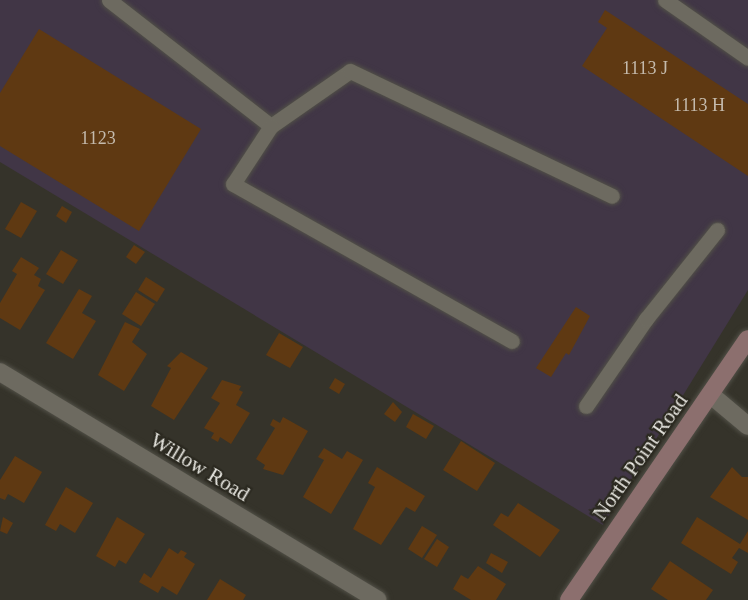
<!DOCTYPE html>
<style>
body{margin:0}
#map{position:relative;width:748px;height:600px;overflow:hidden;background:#35332a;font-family:Georgia,serif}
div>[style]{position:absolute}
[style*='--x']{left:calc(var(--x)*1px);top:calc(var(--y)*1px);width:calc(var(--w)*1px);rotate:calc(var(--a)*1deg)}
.commercial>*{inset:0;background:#413646}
.building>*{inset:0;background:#5f3912}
.roads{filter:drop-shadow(0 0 2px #515047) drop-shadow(0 0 2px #515047)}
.lane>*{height:15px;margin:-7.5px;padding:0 7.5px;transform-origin:7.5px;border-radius:7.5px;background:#6d6a60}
.street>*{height:18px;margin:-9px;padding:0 9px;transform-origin:9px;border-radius:9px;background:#6d6a60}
.secondary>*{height:18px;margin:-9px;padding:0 9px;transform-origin:9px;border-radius:9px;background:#8c6f6e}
span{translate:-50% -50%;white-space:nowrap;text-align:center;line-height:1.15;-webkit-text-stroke:4.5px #2b2920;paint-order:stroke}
.number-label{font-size:18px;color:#c4baac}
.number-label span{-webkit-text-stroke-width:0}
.street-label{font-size:21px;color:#e6e5df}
</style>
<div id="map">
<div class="commercial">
<i style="clip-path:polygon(0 0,748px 0,748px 290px,603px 525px,0 162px)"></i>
</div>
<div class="building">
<i style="clip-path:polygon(605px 10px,748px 104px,748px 176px,582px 66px,607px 28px,598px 22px)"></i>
<i style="clip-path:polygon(39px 29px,201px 129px,139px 231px,0 146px,0 93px)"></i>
<i style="clip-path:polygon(21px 202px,37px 211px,21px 238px,5px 229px)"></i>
<i style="clip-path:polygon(62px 206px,72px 212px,66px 223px,56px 216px)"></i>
<i style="clip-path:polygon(134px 245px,145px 252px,136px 264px,126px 257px)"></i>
<i style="clip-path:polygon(61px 250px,78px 260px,63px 284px,46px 274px)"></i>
<i style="clip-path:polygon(21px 257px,39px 268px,34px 275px,41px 279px,38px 286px,45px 290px,20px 330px,0 318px,0 303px,17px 274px,12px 271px)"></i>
<i style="clip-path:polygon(146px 277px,165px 289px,157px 302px,138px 290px)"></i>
<i style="clip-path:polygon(79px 289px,92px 296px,82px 313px,96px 321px,73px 359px,46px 343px)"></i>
<i style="clip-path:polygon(136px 292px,155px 304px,141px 326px,122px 314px)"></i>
<i style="clip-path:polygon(576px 307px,590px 316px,569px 355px,566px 353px,551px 377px,536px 368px)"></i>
<i style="clip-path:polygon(125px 322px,140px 329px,132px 342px,147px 354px,124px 391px,98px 375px)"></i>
<i style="clip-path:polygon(279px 333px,303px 347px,290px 368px,266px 355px)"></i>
<i style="clip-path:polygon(181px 352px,208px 368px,174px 420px,151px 406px,171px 368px,167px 366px)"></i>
<i style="clip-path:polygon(335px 378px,345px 384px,339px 394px,329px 388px)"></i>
<i style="clip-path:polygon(222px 380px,241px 386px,239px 390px,243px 392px,236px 405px,250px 413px,231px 444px,220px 437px,218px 442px,211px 438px,214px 433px,204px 428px,220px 403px,211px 398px)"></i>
<i style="clip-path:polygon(393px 402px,402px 412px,395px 422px,384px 414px)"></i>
<i style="clip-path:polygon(413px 414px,434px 426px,426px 439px,406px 427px)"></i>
<i style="clip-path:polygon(283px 417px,308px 431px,283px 475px,263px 469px,265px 465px,256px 459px,275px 428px,270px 425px,273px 419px,280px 423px)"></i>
<i style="clip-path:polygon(461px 441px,495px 463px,477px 491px,443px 470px)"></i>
<i style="clip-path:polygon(324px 448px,342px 459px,347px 451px,363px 460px,331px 514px,303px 497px,324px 460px,318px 457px)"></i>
<i style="clip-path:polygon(15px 456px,42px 472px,24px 503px,8px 494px,5px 500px,0 498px,0 480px)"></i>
<i style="clip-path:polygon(377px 467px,425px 496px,415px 512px,406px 507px,381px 545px,353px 529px,375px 487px,368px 483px)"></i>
<i style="clip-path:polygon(732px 467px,742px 477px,748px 477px,748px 520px,710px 497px)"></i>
<i style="clip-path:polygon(66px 487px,93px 503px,75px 533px,60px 524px,56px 531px,45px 525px)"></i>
<i style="clip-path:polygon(518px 503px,560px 530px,540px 557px,493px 525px,501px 513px,508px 517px)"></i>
<i style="clip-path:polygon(3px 517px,13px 523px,7px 534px,0 531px)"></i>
<i style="clip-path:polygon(117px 517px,145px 534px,126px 564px,119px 560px,115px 567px,96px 556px)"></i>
<i style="clip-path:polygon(697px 517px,740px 544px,748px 531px,748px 553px,739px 548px,732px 558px,738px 562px,731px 574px,681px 543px)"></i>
<i style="clip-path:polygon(422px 526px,437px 535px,422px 558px,408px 549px)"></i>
<i style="clip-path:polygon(437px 539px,449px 547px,437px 567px,424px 559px)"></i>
<i style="clip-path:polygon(169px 548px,178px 554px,181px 550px,187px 553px,184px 557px,195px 564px,177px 595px,162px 586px,158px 593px,139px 582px,144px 573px,151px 578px)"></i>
<i style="clip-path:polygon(491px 553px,508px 562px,502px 573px,486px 563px)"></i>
<i style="clip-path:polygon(670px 561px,713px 590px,706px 600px,668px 600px,651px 589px)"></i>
<i style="clip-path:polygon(478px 566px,506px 584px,496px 600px,471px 600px,453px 589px,461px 575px,468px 579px)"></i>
<i style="clip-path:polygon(220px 579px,246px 595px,243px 600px,207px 600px)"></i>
</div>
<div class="roads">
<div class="lane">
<i style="--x:109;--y:0;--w:205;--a:37.9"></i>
<i style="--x:271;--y:126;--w:96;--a:-34.8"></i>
<i style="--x:350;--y:71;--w:290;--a:25.5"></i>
<i style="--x:665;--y:0;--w:101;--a:34.9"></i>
<i style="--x:271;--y:126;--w:69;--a:123.2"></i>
<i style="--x:233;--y:184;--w:320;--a:29.4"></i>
<i style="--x:586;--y:406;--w:106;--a:-55.4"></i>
<i style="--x:646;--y:319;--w:114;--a:-51.4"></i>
</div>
<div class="street">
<i style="--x:0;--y:372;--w:441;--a:31.1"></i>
<i style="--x:711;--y:395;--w:48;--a:40"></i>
</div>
<div class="secondary">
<i style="--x:569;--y:600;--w:316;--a:-55.6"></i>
</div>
</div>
<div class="number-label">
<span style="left:645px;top:68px">1113 J</span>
<span style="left:699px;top:105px">1113 H</span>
<span style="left:98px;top:138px">1123</span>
</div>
<div class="street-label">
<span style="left:640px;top:457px;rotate:-55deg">North Point Road</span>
<span style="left:200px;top:467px;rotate:31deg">Willow Road</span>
</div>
</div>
